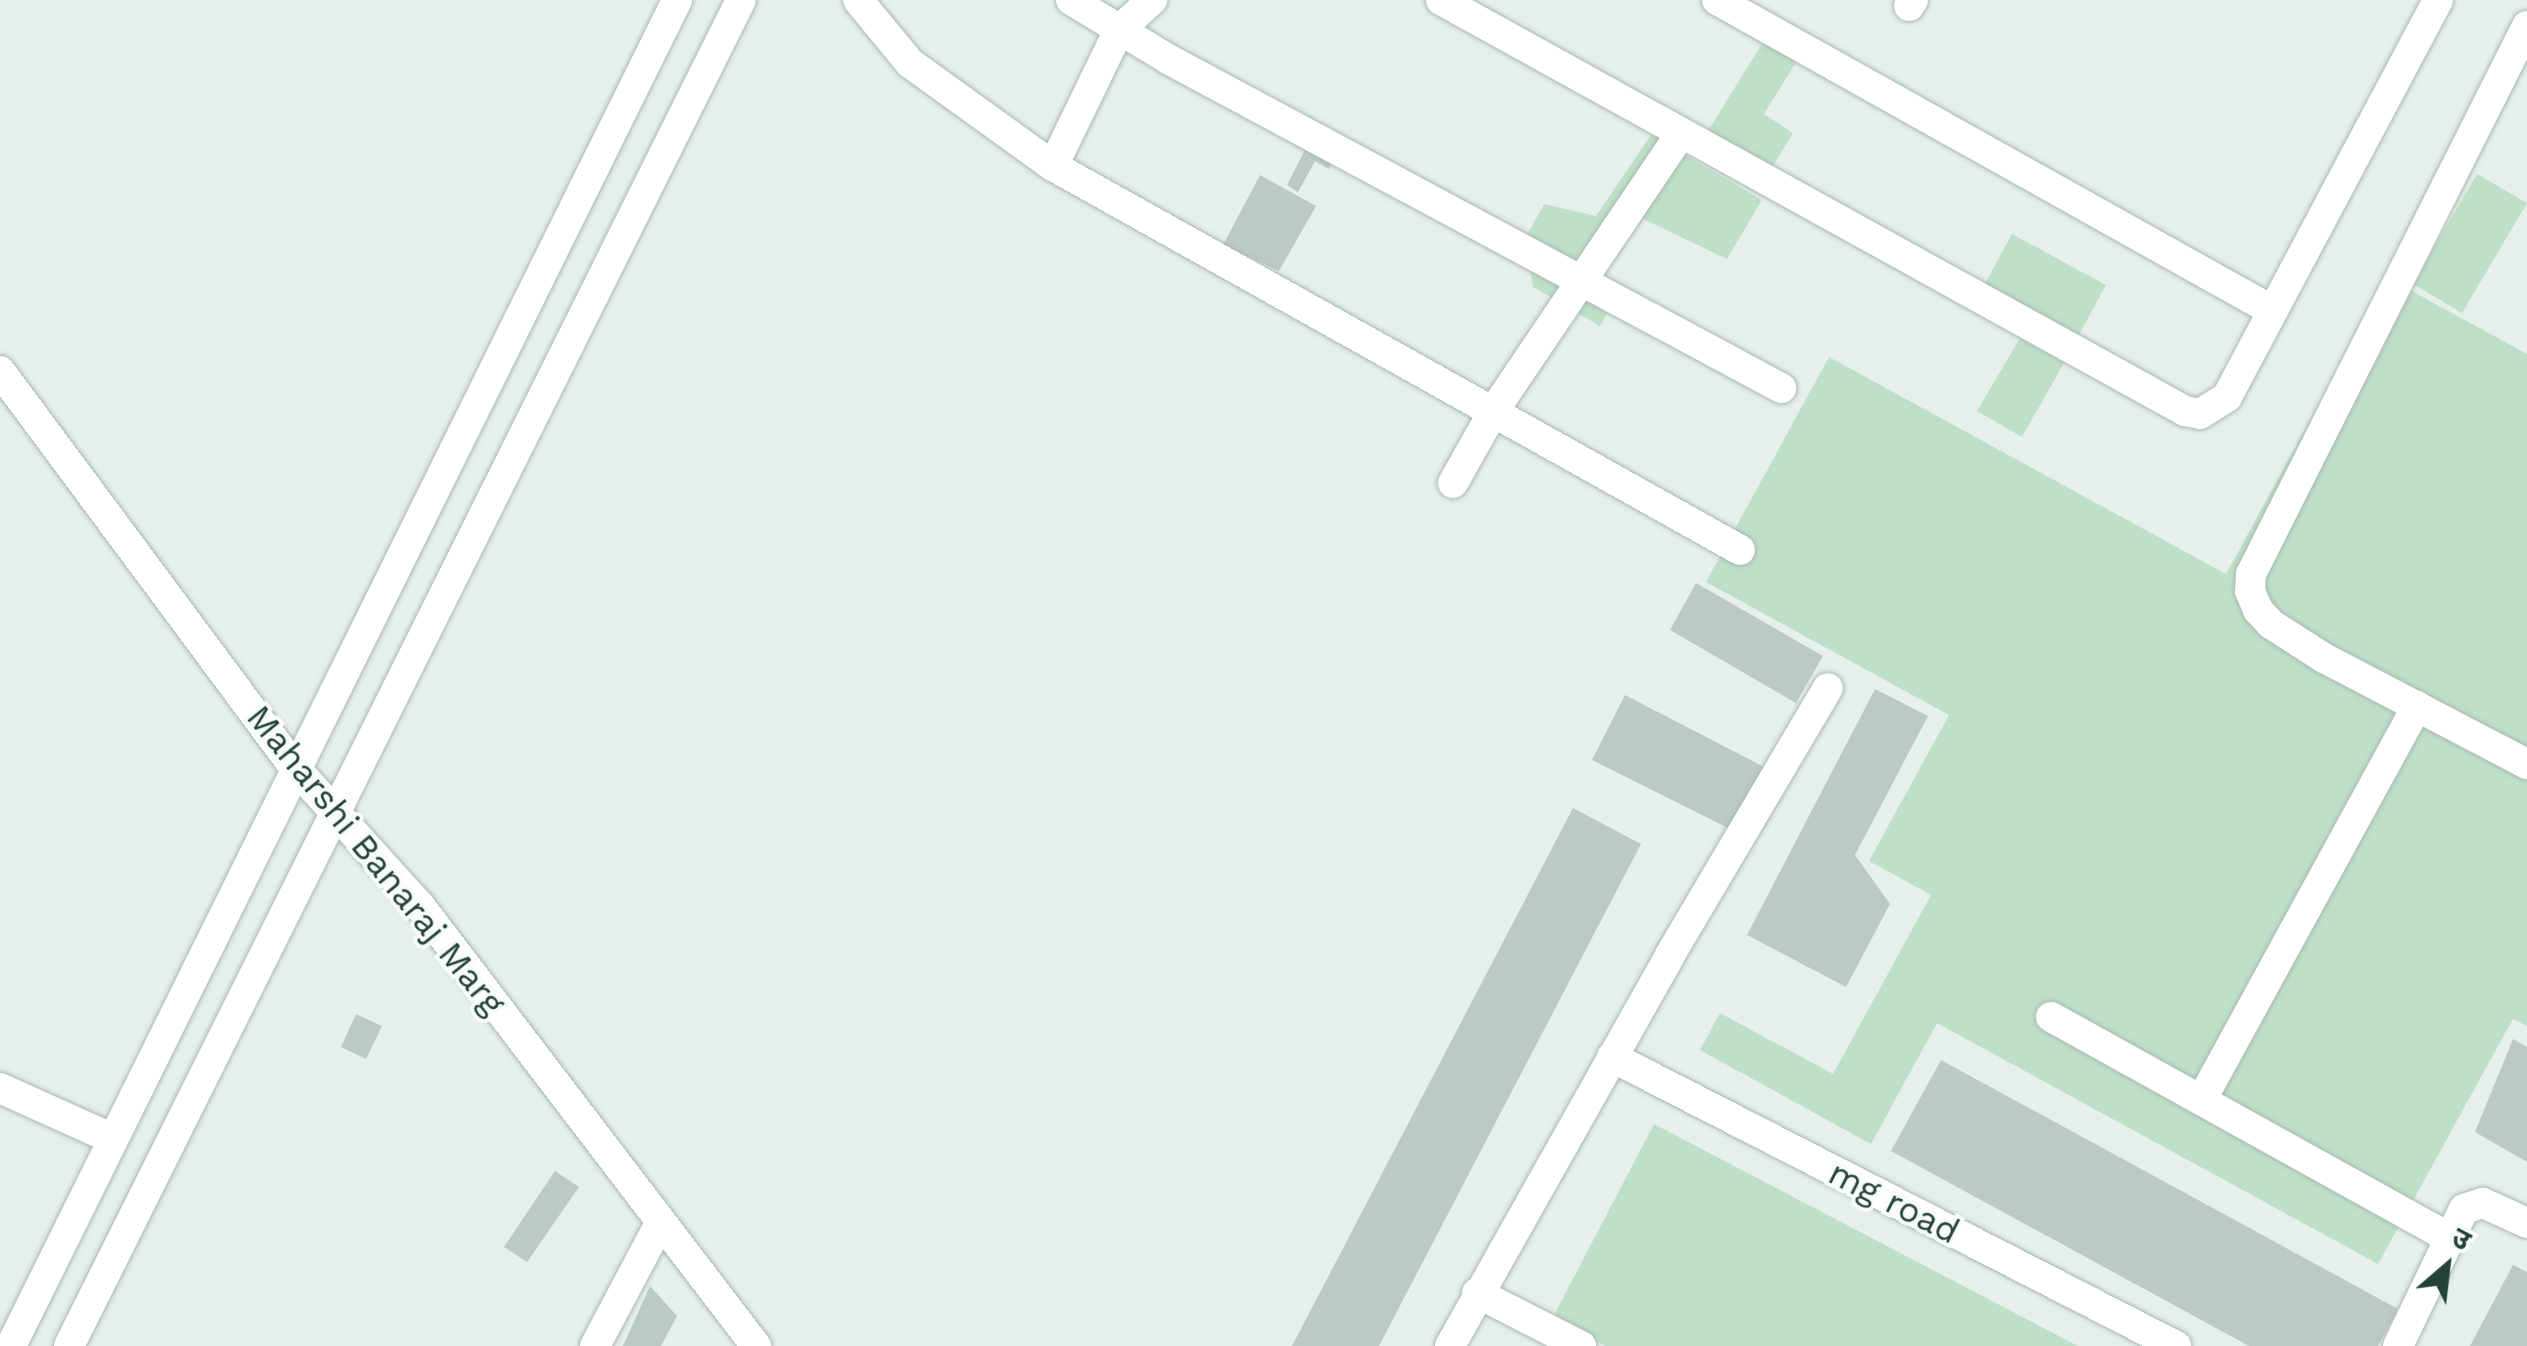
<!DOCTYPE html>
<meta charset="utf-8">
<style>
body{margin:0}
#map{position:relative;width:2527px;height:1346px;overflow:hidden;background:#e6efeb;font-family:"Work Sans","Noto Sans Devanagari",sans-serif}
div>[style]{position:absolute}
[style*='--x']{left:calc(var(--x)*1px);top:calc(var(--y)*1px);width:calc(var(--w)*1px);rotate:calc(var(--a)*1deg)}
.green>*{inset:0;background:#bfe0c8}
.building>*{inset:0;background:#bbcac4}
.roads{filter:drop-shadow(0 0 2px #a8b8b2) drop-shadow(0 0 2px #a8b8b2)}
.minor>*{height:30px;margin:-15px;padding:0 15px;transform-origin:15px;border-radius:15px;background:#fff}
span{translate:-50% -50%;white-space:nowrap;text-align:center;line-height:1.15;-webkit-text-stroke:8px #f7fbf9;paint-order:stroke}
.street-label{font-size:35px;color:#24423a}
.north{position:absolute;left:2397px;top:1216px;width:100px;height:100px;-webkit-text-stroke:8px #f7fbf9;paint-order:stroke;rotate:28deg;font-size:28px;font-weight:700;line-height:40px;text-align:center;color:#24423a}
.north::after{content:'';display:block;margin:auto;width:35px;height:45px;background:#24423a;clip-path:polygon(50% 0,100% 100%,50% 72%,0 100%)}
</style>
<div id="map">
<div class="green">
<i style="clip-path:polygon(1773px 26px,1806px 46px,1764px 114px,1793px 133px,1761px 186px,1698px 147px)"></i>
<i style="clip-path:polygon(1651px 135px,1762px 200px,1727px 259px,1620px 208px,1566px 274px,1613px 303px,1600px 326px,1533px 287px,1526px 237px,1544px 204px,1596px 216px)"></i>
<i style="clip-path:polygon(2477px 174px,2527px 203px,2462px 313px,2413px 284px)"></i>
<i style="clip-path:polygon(2012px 234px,2106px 285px,2069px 353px,1975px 302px)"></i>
<i style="clip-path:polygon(2388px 278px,2527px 354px,2527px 1026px,2513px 1019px,2378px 1264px,1937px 1023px,1871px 1144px,1700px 1050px,1720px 1013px,1833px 1074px,1931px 895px,1869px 861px,1949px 715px,1706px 582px,1829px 357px,2226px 574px)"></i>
<i style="clip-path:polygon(2020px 338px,2064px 363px,2022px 437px,1977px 411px)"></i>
<i style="clip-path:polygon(1654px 1124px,2078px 1346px,1605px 1346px,1552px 1319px)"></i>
</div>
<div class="building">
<i style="clip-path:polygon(1310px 140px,1337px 154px,1329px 169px,1315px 161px,1298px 192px,1287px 185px)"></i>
<i style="clip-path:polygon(1260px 175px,1316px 206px,1279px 271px,1223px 245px)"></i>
<i style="clip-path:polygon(1696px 583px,1823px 656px,1796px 703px,1670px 630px)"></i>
<i style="clip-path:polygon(1875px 689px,1928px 716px,1855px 855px,1890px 904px,1846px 987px,1747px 935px)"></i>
<i style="clip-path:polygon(1625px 695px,1768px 769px,1736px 832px,1592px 760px)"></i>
<i style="clip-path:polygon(1573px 808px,1641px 844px,1379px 1346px,1292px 1346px)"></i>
<i style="clip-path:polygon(356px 1014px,382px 1026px,366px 1059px,341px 1047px)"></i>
<i style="clip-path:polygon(2513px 1039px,2527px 1047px,2527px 1162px,2475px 1132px)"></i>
<i style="clip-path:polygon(1941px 1060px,2398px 1309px,2378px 1346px,2249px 1346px,1891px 1151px)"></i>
<i style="clip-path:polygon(555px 1171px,579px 1187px,527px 1262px,504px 1247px)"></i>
<i style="clip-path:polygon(2513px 1265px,2527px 1272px,2527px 1346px,2470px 1346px)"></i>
<i style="clip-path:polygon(650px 1286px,677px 1316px,661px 1346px,623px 1346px)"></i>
</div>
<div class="roads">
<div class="minor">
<i style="--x:858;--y:0;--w:82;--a:50.5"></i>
<i style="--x:910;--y:63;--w:176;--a:35.8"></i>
<i style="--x:1053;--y:166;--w:787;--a:29.2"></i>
<i style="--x:1071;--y:0;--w:114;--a:31.3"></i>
<i style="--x:1168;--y:59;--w:696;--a:28.22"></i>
<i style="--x:1441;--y:0;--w:850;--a:28.92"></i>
<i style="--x:2185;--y:411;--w:15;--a:11"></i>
<i style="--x:2200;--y:414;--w:32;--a:-32"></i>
<i style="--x:2227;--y:397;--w:450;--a:-62"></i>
<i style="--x:1717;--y:0;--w:637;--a:29.22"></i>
<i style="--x:1909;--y:6;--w:7;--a:-56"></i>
<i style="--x:2527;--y:26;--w:614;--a:116.73"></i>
<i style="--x:2251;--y:574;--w:17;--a:93"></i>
<i style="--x:2250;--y:591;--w:21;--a:67"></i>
<i style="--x:2258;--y:610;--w:19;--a:47"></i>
<i style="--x:2271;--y:624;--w:63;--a:32.7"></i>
<i style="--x:2324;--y:658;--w:229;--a:27.6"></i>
<i style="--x:1053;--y:166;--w:151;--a:-64.1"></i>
<i style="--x:1119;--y:30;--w:45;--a:-42.3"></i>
<i style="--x:0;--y:371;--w:496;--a:53.4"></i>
<i style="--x:296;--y:769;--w:185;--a:47.9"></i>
<i style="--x:420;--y:906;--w:554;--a:52.63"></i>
<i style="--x:1453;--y:483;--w:81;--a:-60.6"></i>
<i style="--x:1493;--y:412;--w:336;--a:-56"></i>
<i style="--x:2051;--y:1017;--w:456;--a:29"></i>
<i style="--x:1612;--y:1057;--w:634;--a:27.13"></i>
<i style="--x:0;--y:1088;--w:124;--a:24.3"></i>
<i style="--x:2202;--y:1099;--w:448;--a:-61.3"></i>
<i style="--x:1477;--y:1293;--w:117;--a:27"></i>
<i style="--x:11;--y:1346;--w:1502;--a:-63.67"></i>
<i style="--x:69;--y:1346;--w:1504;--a:-63.47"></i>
<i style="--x:595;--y:1346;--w:139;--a:-62.1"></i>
<i style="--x:1450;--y:1346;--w:449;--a:-60.6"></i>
<i style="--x:1670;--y:955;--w:310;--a:-59.4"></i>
<i style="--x:2398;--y:1346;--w:152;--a:-64.3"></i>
<i style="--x:2464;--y:1209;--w:20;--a:-18"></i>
<i style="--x:2483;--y:1203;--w:48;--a:24.4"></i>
</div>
</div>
<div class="street-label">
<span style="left:376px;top:860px;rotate:51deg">Maharshi Banaraj Marg</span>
<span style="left:1894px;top:1202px;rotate:27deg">mg road</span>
</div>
<div class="north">उ</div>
</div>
